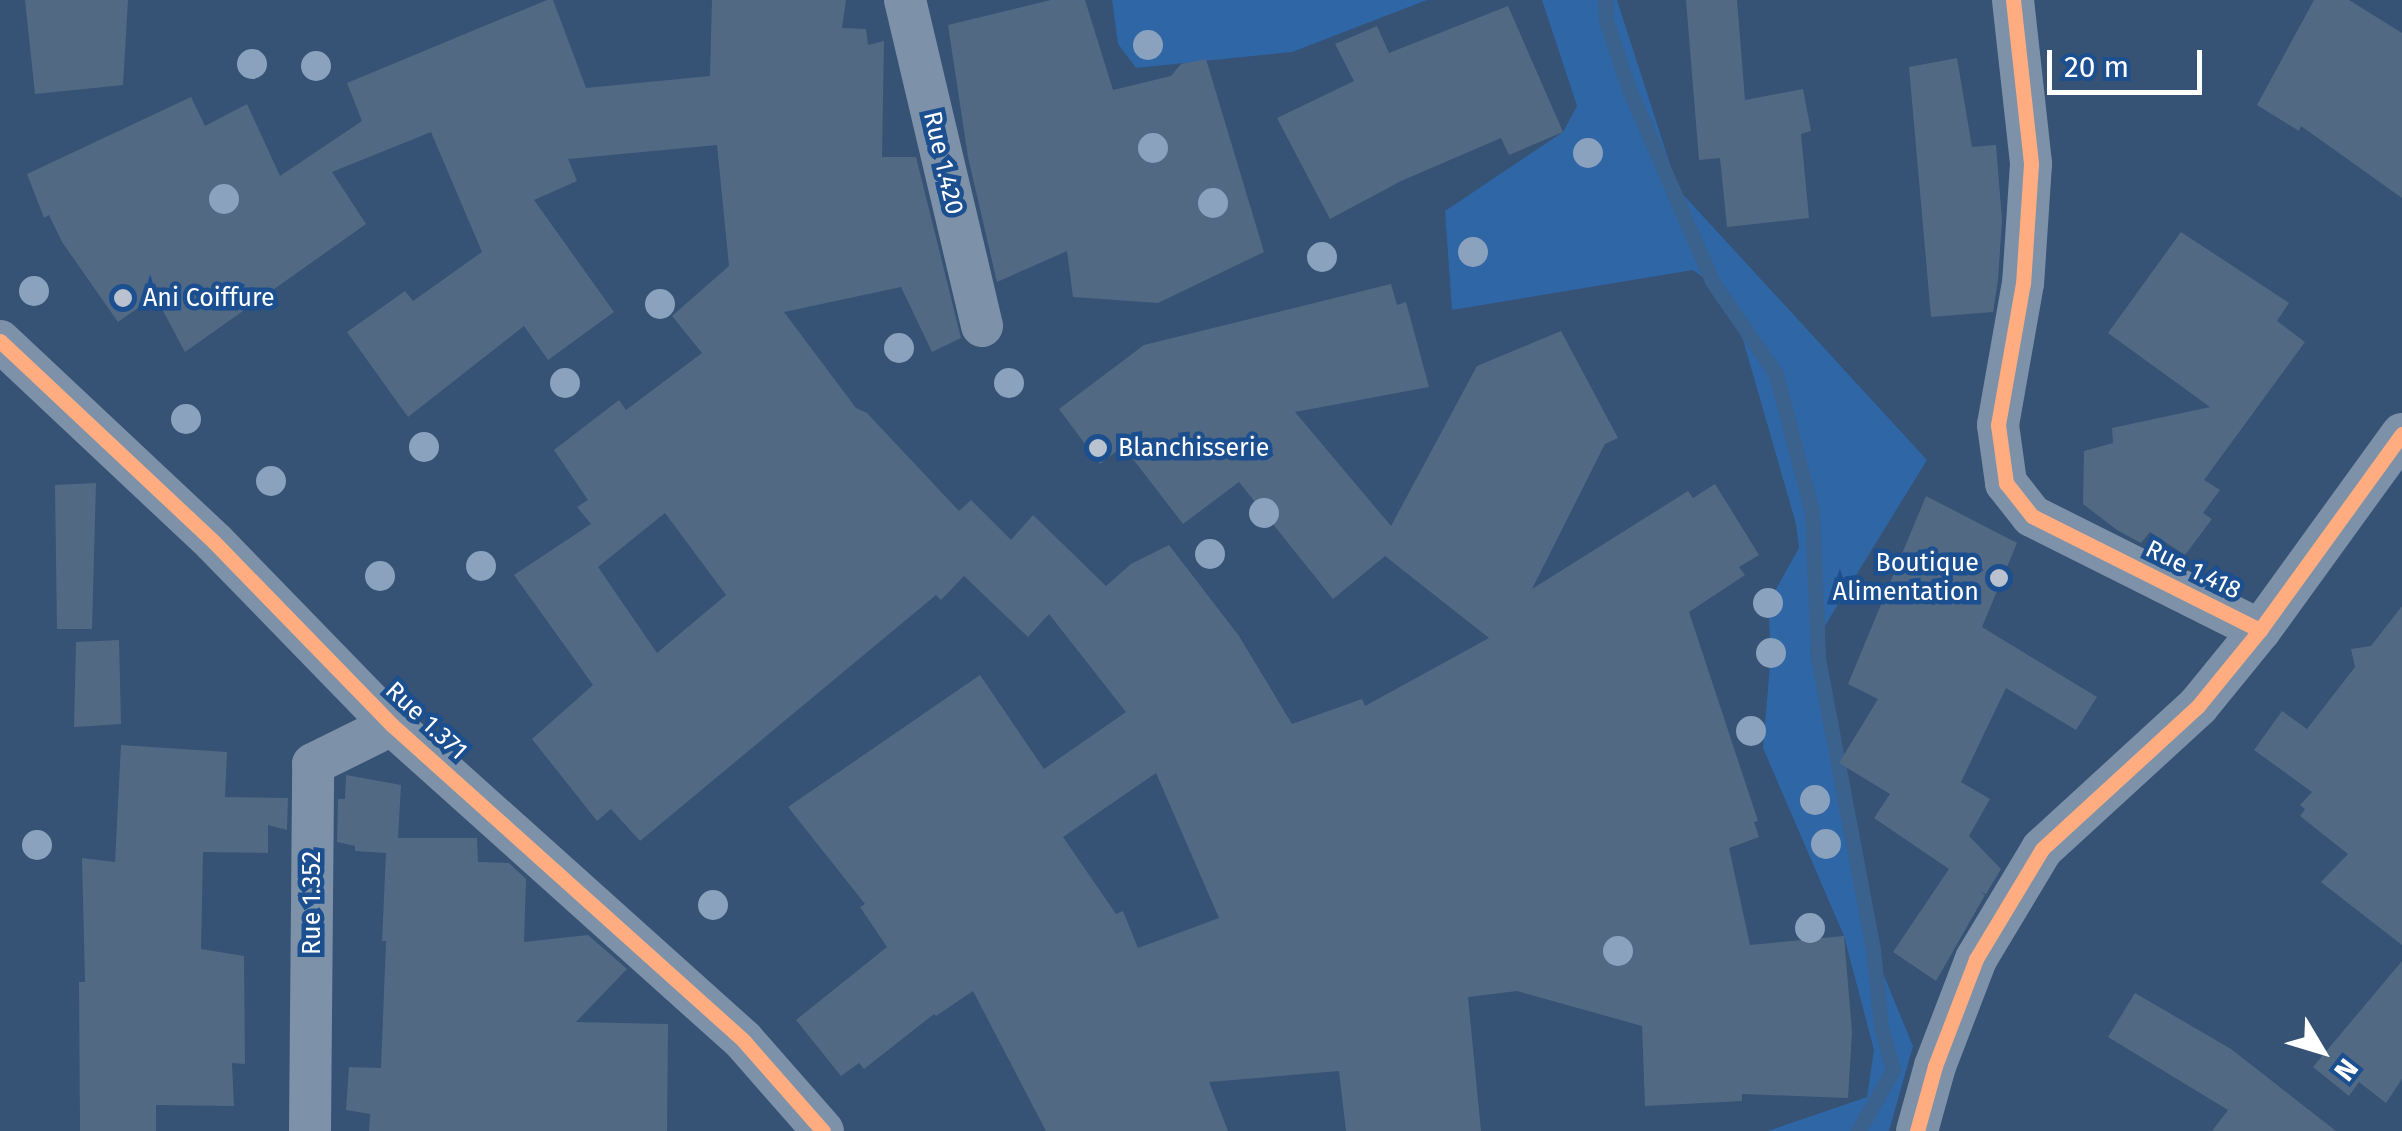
<!DOCTYPE html>
<style>
body{margin:0}
#map{position:relative;width:2402px;height:1131px;overflow:hidden;background:#365274;font-family:"Fira Sans",sans-serif}
div>[style]{position:absolute}
[style*='--x']{left:calc(var(--x)*1px);top:calc(var(--y)*1px);width:calc(var(--w)*1px);rotate:calc(var(--a)*1deg)}
.green>*{inset:0;background:#2f66a5}
.stream>*{height:15px;margin:-7.5px;padding:0 7.5px;transform-origin:7.5px;border-radius:7.5px;background:#3b618d}
.building>*{inset:0;background:#526984}
.street>*{height:42px;margin:-21px;padding:0 21px;transform-origin:21px;border-radius:21px;background:#7d92a8}
.cycleway>*{height:15px;margin:-7.5px;padding:0 7.5px;transform-origin:7.5px;border-radius:7.5px;background:#ffac80}
.trees>*{width:30px;height:30px;margin:-15px;border-radius:50%;background:#8aa2be}
.dots>*{width:28px;height:28px;translate:-50% -50%;box-sizing:border-box;border:5px solid #1b4f8f;border-radius:50%}
span{translate:-50% -50%;white-space:nowrap;text-align:center;line-height:1.15;-webkit-text-stroke:9px #1b4f8f;paint-order:stroke}
.street-label{font-size:25px;color:#fff}
.poi-label{font-size:25px;color:#fff}
.left{translate:0 -50%;text-align:left}
.right{translate:-100% -50%;text-align:right}
.north{position:absolute;left:2272px;top:1001px;width:100px;height:100px;-webkit-text-stroke:8px #1b4f8f;paint-order:stroke;rotate:128deg;font-size:28px;font-weight:700;line-height:40px;text-align:center;color:#fff}
.north::after{content:'';display:block;margin:auto;width:35px;height:45px;background:#fff;clip-path:polygon(50% 0,100% 100%,50% 72%,0 100%)}
.scale{position:absolute;left:2047px;top:50px;width:155px;height:45px;box-sizing:border-box;border:5px solid #fff;border-top:0;padding-left:12px;font-size:30px;line-height:35px;white-space:nowrap;color:#fff;-webkit-text-stroke:8px #1b4f8f;paint-order:stroke}
</style>
<div id="map">
<div class="green">
<i style="clip-path:polygon(1112px 0,1427px 0,1292px 52px,1136px 68px,1118px 44px)"></i>
<i style="clip-path:polygon(1542px 0,1617px 0,1678px 189px,1927px 460px,1810px 650px,1839px 763px,1873px 949px,1913px 1046px,1889px 1131px,1768px 1131px,1867px 1097px,1874px 1050px,1844px 936px,1763px 748px,1771px 653px,1768px 603px,1799px 548px,1796px 524px,1731px 298px,1693px 270px,1452px 310px,1445px 211px,1563px 132px,1577px 106px)"></i>
</div>
<div class="stream">
<i style="--x:1605;--y:0;--w:20;--a:87"></i>
<i style="--x:1606;--y:20;--w:73;--a:71.6"></i>
<i style="--x:1629;--y:89;--w:209;--a:66.6"></i>
<i style="--x:1712;--y:281;--w:113;--a:55.5"></i>
<i style="--x:1776;--y:374;--w:143;--a:75.4"></i>
<i style="--x:1812;--y:512;--w:146;--a:87.6"></i>
<i style="--x:1818;--y:658;--w:296;--a:79.3"></i>
<i style="--x:1873;--y:949;--w:78;--a:84.1"></i>
<i style="--x:1881;--y:1027;--w:45;--a:74.4"></i>
<i style="--x:1893;--y:1070;--w:70;--a:119.8"></i>
</div>
<div class="building">
<i style="clip-path:polygon(25px 0,128px 0,123px 85px,35px 94px)"></i>
<i style="clip-path:polygon(evenodd,547px 0,553px 0,586px 88px,710px 76px,712px 0,846px 0,842px 28px,866px 29px,868px 45px,884px 41px,882px 157px,916px 157px,961px 338px,932px 352px,901px 287px,784px 312px,856px 408px,867px 413px,959px 511px,971px 500px,1011px 540px,1033px 515px,1106px 586px,1131px 564px,1169px 545px,1239px 636px,1292px 724px,1362px 699px,1365px 706px,1489px 638px,1385px 556px,1333px 599px,1239px 482px,1183px 524px,1123px 446px,1100px 464px,1059px 409px,1144px 345px,1391px 284px,1397px 305px,1406px 302px,1429px 387px,1295px 412px,1391px 526px,1477px 366px,1561px 331px,1618px 438px,1605px 444px,1532px 589px,1688px 491px,1693px 498px,1715px 484px,1759px 555px,1739px 567px,1745px 575px,1689px 612px,1758px 821px,1754px 822px,1759px 837px,1729px 848px,1750px 945px,1844px 936px,1852px 1032px,1848px 1098px,1742px 1094px,1742px 1101px,1645px 1106px,1642px 1026px,1517px 991px,1468px 997px,1481px 1131px,1346px 1131px,1339px 1071px,1209px 1082px,1228px 1131px,1046px 1131px,973px 991px,936px 1016px,934px 1014px,864px 1069px,859px 1063px,841px 1076px,796px 1020px,887px 947px,860px 907px,865px 904px,788px 807px,980px 675px,1044px 769px,1126px 712px,1049px 614px,1028px 637px,964px 576px,941px 600px,936px 595px,640px 841px,611px 809px,597px 821px,532px 739px,593px 685px,514px 575px,591px 524px,577px 507px,588px 500px,554px 450px,619px 400px,626px 410px,702px 353px,672px 316px,729px 266px,717px 145px,568px 159px,577px 181px,534px 200px,614px 312px,548px 360px,524px 326px,408px 417px,347px 332px,405px 291px,413px 301px,482px 252px,431px 132px,332px 172px,366px 224px,185px 352px,155px 296px,118px 322px,62px 242px,49px 215px,44px 218px,27px 174px,191px 97px,205px 126px,247px 104px,280px 176px,362px 121px,347px 83px,547px 0,665px 513px,726px 595px,657px 653px,598px 567px,665px 513px,547px 0,1156px 773px,1219px 918px,1138px 948px,1123px 911px,1116px 914px,1063px 837px,1156px 773px)"></i>
<i style="clip-path:polygon(1051px 0,1085px 0,1113px 90px,1171px 76px,1181px 64px,1206px 59px,1264px 252px,1158px 303px,1073px 297px,1067px 251px,997px 282px,968px 157px,948px 25px)"></i>
<i style="clip-path:polygon(1686px 0,1737px 0,1745px 100px,1803px 89px,1811px 131px,1801px 134px,1809px 218px,1727px 227px,1720px 158px,1699px 160px)"></i>
<i style="clip-path:polygon(2314px 0,2349px 0,2402px 33px,2402px 198px,2301px 126px,2299px 131px,2257px 105px)"></i>
<i style="clip-path:polygon(1508px 6px,1563px 132px,1509px 155px,1501px 138px,1401px 181px,1330px 219px,1277px 118px,1354px 81px,1335px 44px,1377px 26px,1389px 53px)"></i>
<i style="clip-path:polygon(1957px 58px,1972px 147px,1996px 145px,2002px 220px,1998px 280px,1993px 312px,1931px 317px,1909px 67px)"></i>
<i style="clip-path:polygon(2181px 232px,2289px 303px,2277px 321px,2305px 342px,2204px 480px,2220px 490px,2203px 513px,2212px 519px,2185px 555px,2150px 532px,2141px 543px,2117px 530px,2083px 504px,2084px 451px,2113px 443px,2112px 428px,2210px 407px,2108px 333px)"></i>
<i style="clip-path:polygon(96px 483px,92px 629px,57px 629px,55px 485px)"></i>
<i style="clip-path:polygon(1926px 496px,2017px 543px,1982px 627px,2097px 697px,2076px 730px,2006px 688px,1961px 782px,1990px 799px,1969px 836px,2001px 869px,1986px 894px,1980px 892px,1985px 895px,1936px 981px,1893px 952px,1949px 869px,1874px 818px,1890px 794px,1839px 763px,1878px 699px,1848px 684px)"></i>
<i style="clip-path:polygon(2402px 606px,2402px 945px,2321px 882px,2348px 854px,2300px 816px,2305px 809px,2300px 805px,2312px 792px,2254px 750px,2282px 711px,2307px 729px,2355px 667px,2351px 649px,2371px 646px)"></i>
<i style="clip-path:polygon(119px 640px,121px 724px,74px 727px,76px 642px)"></i>
<i style="clip-path:polygon(121px 745px,227px 752px,225px 797px,288px 798px,287px 830px,268px 825px,268px 853px,203px 852px,201px 949px,244px 956px,245px 1064px,232px 1063px,234px 1106px,156px 1105px,156px 1131px,80px 1131px,79px 982px,85px 982px,82px 858px,115px 862px)"></i>
<i style="clip-path:polygon(346px 775px,401px 785px,398px 838px,477px 838px,478px 862px,509px 863px,526px 879px,524px 942px,588px 935px,627px 969px,576px 1022px,668px 1024px,667px 1131px,369px 1131px,370px 1114px,346px 1110px,349px 1067px,381px 1068px,386px 941px,382px 941px,386px 853px,355px 851px,355px 846px,337px 842px,338px 799px,345px 799px)"></i>
<i style="clip-path:polygon(2402px 961px,2402px 1079px,2386px 1103px,2359px 1082px,2349px 1096px,2313px 1067px)"></i>
<i style="clip-path:polygon(2135px 993px,2231px 1049px,2336px 1131px,2212px 1131px,2228px 1110px,2108px 1037px)"></i>
</div>
<div class="street">
<i style="--x:905;--y:0;--w:335;--a:76.7"></i>
<i style="--x:2013;--y:0;--w:165;--a:83.7"></i>
<i style="--x:2031;--y:164;--w:119;--a:93.8"></i>
<i style="--x:2023;--y:283;--w:144;--a:100"></i>
<i style="--x:1998;--y:425;--w:59;--a:82.1"></i>
<i style="--x:2006;--y:483;--w:42;--a:51.8"></i>
<i style="--x:2032;--y:516;--w:255;--a:26.6"></i>
<i style="--x:2260;--y:630;--w:242;--a:-54.1"></i>
<i style="--x:0;--y:341;--w:294;--a:43.2"></i>
<i style="--x:214;--y:542;--w:255;--a:45.8"></i>
<i style="--x:392;--y:725;--w:472;--a:41.9"></i>
<i style="--x:743;--y:1040;--w:121;--a:48.7"></i>
<i style="--x:310;--y:1131;--w:367;--a:-89.5"></i>
<i style="--x:313;--y:764;--w:88;--a:-26.3"></i>
<i style="--x:1917;--y:1131;--w:67;--a:-74.5"></i>
<i style="--x:1935;--y:1066;--w:115;--a:-69"></i>
<i style="--x:1976;--y:959;--w:128;--a:-59"></i>
<i style="--x:2042;--y:849;--w:212;--a:-42.5"></i>
<i style="--x:2198;--y:706;--w:98;--a:-50.8"></i>
</div>
<div class="cycleway">
<i style="--x:2013;--y:0;--w:165;--a:83.7"></i>
<i style="--x:2031;--y:164;--w:119;--a:93.8"></i>
<i style="--x:2023;--y:283;--w:144;--a:100"></i>
<i style="--x:1998;--y:425;--w:59;--a:82.1"></i>
<i style="--x:2006;--y:483;--w:42;--a:51.8"></i>
<i style="--x:2032;--y:516;--w:255;--a:26.6"></i>
<i style="--x:2260;--y:630;--w:242;--a:-54.1"></i>
<i style="--x:0;--y:341;--w:294;--a:43.2"></i>
<i style="--x:214;--y:542;--w:255;--a:45.8"></i>
<i style="--x:392;--y:725;--w:472;--a:41.9"></i>
<i style="--x:743;--y:1040;--w:121;--a:48.7"></i>
<i style="--x:1917;--y:1131;--w:67;--a:-74.5"></i>
<i style="--x:1935;--y:1066;--w:115;--a:-69"></i>
<i style="--x:1976;--y:959;--w:128;--a:-59"></i>
<i style="--x:2042;--y:849;--w:212;--a:-42.5"></i>
<i style="--x:2198;--y:706;--w:98;--a:-50.8"></i>
</div>
<div class="trees">
<i style="left:1148px;top:45px"></i>
<i style="left:252px;top:64px"></i>
<i style="left:316px;top:66px"></i>
<i style="left:1153px;top:148px"></i>
<i style="left:1588px;top:153px"></i>
<i style="left:224px;top:199px"></i>
<i style="left:1213px;top:203px"></i>
<i style="left:1473px;top:252px"></i>
<i style="left:1322px;top:257px"></i>
<i style="left:34px;top:291px"></i>
<i style="left:660px;top:304px"></i>
<i style="left:899px;top:348px"></i>
<i style="left:565px;top:383px"></i>
<i style="left:1009px;top:383px"></i>
<i style="left:186px;top:419px"></i>
<i style="left:424px;top:447px"></i>
<i style="left:271px;top:481px"></i>
<i style="left:1264px;top:513px"></i>
<i style="left:1210px;top:554px"></i>
<i style="left:481px;top:566px"></i>
<i style="left:380px;top:576px"></i>
<i style="left:1768px;top:603px"></i>
<i style="left:1771px;top:653px"></i>
<i style="left:1751px;top:731px"></i>
<i style="left:1815px;top:800px"></i>
<i style="left:1826px;top:844px"></i>
<i style="left:37px;top:845px"></i>
<i style="left:713px;top:905px"></i>
<i style="left:1810px;top:928px"></i>
<i style="left:1618px;top:951px"></i>
</div>
<div class="dots">
<i style="left:123px;top:298px;background:#b9c2ce"></i>
<i style="left:1098px;top:448px;background:#b9c2ce"></i>
<i style="left:1999px;top:578px;background:#b9c2ce"></i>
</div>
<div class="street-label">
<span style="left:943px;top:163px;rotate:77deg">Rue 1.420</span>
<span style="left:2193px;top:570px;rotate:26deg">Rue 1.418</span>
<span style="left:426px;top:721px;rotate:43deg">Rue 1.371</span>
<span style="left:312px;top:903px;rotate:-90deg">Rue 1.352</span>
</div>
<div class="poi-label">
<span class="left" style="left:143px;top:298px">Ani Coiffure</span>
<span class="left" style="left:1118px;top:448px">Blanchisserie</span>
<span class="right" style="left:1979px;top:578px">Boutique<br>Alimentation</span>
</div>
<div class="north">N</div>
<div class="scale">20 m</div>
</div>
